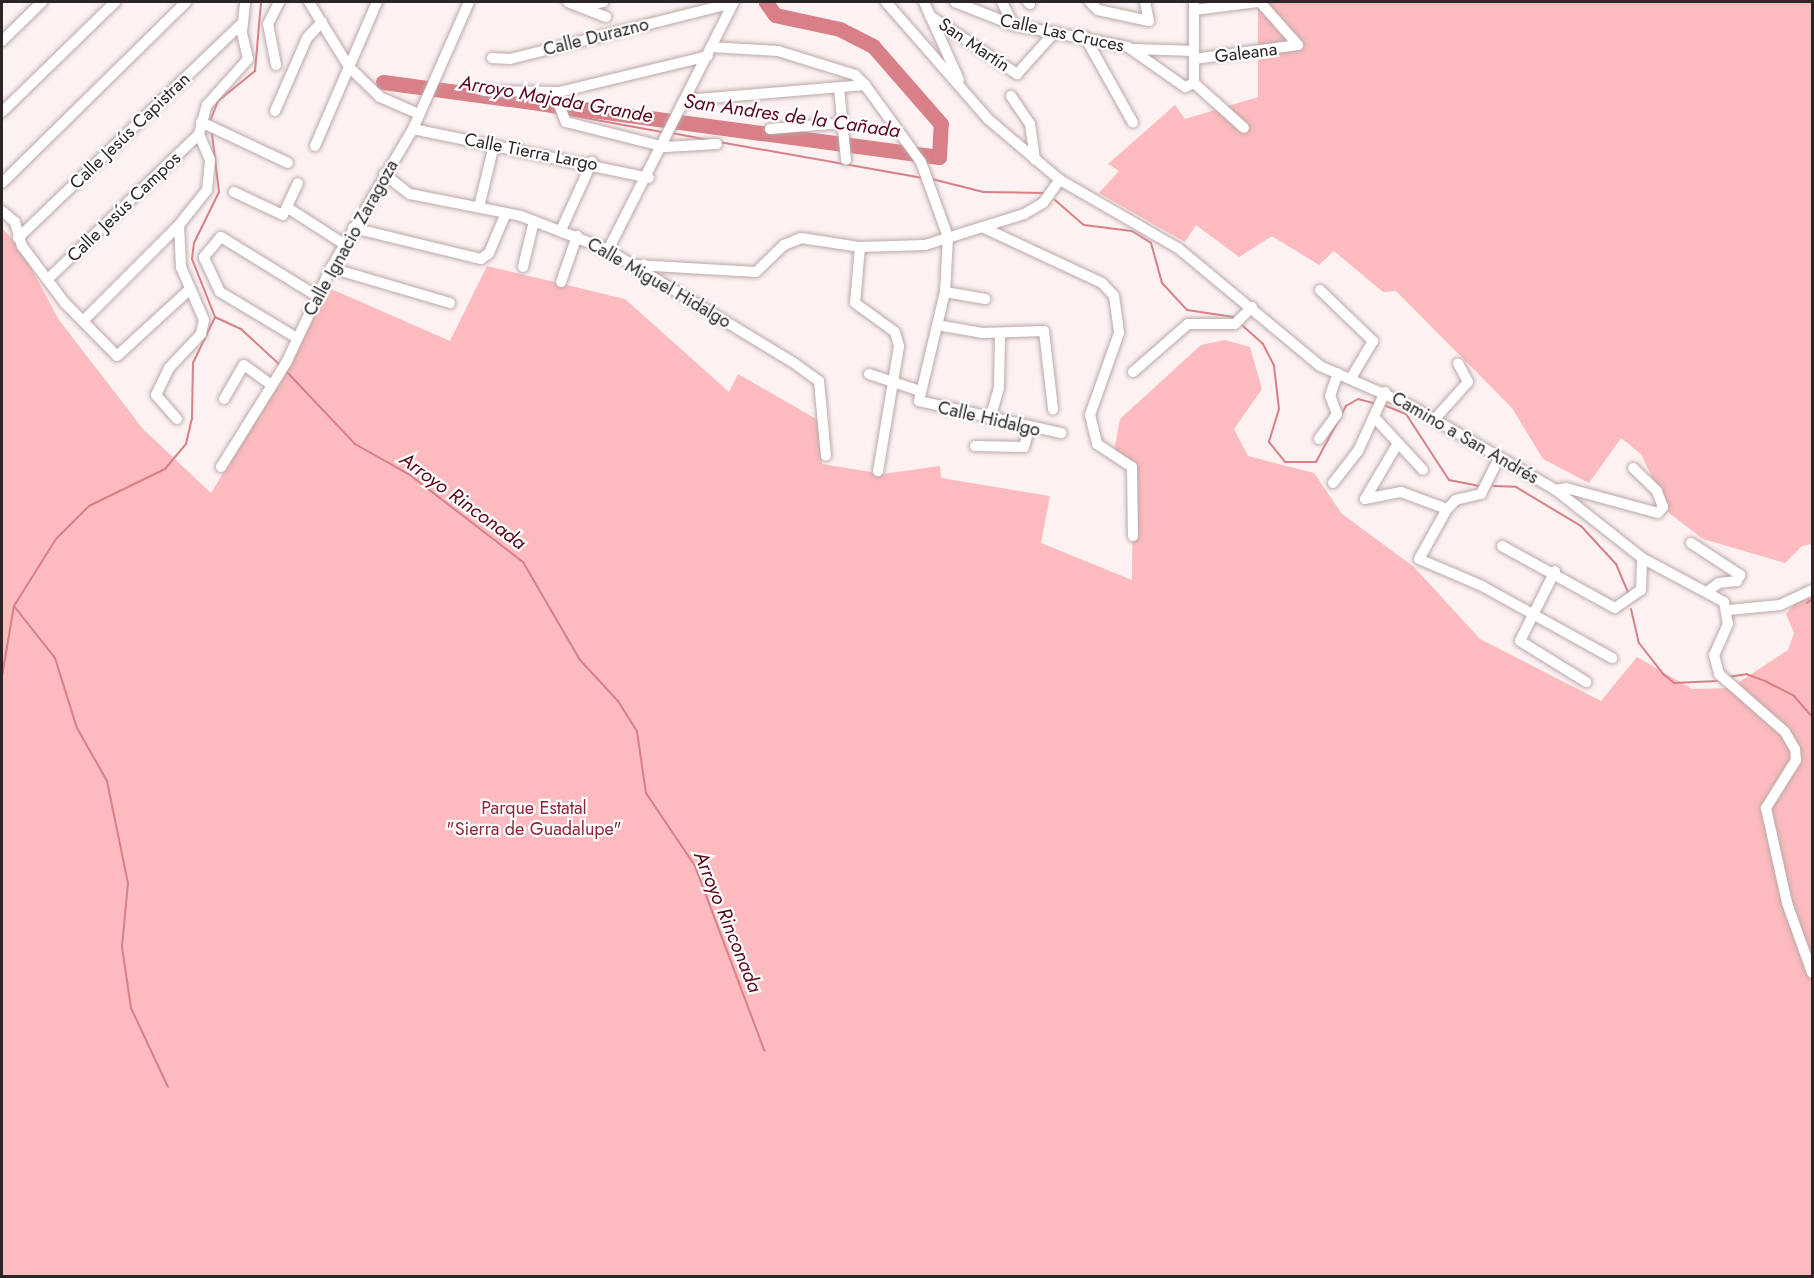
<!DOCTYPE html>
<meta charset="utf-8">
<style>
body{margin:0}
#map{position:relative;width:1814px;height:1278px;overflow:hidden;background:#fdf1f1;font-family:Jost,sans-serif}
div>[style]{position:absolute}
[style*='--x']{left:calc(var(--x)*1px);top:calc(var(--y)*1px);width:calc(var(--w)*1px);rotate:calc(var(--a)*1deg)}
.green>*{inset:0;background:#fcbbbe}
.stream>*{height:2px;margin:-1px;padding:0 1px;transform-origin:1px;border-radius:1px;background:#d97f87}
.river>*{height:15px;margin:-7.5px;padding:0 7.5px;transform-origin:7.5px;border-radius:7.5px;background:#d97f87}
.roads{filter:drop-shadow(0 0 2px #bba8a9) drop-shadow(0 0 2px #bba8a9)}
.minor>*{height:10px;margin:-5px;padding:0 5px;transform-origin:5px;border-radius:5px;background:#fff}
span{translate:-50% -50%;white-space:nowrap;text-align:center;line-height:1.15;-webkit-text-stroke:4.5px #fff;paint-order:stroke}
.street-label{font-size:18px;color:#2c2525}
.park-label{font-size:18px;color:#8f2538}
.water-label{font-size:20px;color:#5a071b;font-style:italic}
.frame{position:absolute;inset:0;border:3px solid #2c2525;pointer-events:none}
</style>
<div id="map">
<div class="green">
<i style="clip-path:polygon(1258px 2px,1812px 2px,1812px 544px,1802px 546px,1785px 563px,1703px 539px,1669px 513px,1641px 454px,1621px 438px,1589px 483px,1543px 459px,1512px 408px,1396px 291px,1383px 292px,1334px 251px,1319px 265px,1272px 236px,1239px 257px,1196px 225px,1185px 242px,1099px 193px,1119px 171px,1108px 164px,1175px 105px,1185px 119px,1258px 97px)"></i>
<i style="clip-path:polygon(2px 228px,21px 249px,59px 320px,143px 429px,211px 493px,288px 367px,329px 288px,450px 341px,487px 266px,625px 299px,729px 392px,738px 374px,818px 420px,822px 464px,883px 474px,940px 466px,941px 478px,1050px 496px,1041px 543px,1132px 580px,1133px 476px,1114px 451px,1120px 419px,1201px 345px,1225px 340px,1250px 347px,1262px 389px,1234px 429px,1248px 456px,1314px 473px,1342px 514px,1414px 567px,1480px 639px,1601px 701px,1637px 657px,1692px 689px,1730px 688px,1788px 650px,1794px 633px,1786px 614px,1812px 583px,1812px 1276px,2px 1276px)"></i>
</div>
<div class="stream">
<i style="--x:383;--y:82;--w:45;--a:10.3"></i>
<i style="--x:433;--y:91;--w:126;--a:10.1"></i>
<i style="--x:569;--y:115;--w:96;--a:10.3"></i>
<i style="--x:211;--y:119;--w:19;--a:-69"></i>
<i style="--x:218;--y:101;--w:48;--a:-39"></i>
<i style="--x:255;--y:71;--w:69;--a:-85"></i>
<i style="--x:672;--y:133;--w:37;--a:11"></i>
<i style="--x:719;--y:142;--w:207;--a:10"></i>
<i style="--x:932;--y:179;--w:53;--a:14.3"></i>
<i style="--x:983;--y:192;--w:60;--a:1"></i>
<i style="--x:1055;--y:200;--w:38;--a:41"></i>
<i style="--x:1084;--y:225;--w:48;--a:7.1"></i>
<i style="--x:1132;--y:231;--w:22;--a:32"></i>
<i style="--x:1151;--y:243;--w:41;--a:74.6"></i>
<i style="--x:1162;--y:283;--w:37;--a:47"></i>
<i style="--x:1187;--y:310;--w:47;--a:8.7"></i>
<i style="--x:215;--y:317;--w:29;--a:25"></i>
<i style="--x:241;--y:329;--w:53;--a:42.7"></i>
<i style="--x:1243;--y:326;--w:27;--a:42"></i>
<i style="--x:1263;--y:344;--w:25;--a:63"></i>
<i style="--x:1274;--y:366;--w:43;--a:83.4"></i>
<i style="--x:1279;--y:409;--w:34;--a:107"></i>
<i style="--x:1269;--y:442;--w:26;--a:51"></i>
<i style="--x:1285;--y:462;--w:31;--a:0"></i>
<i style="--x:1316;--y:462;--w:64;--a:-61.8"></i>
<i style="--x:1346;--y:406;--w:14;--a:-30"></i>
<i style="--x:1358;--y:399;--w:16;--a:15"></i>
<i style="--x:286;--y:371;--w:100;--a:46.6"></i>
<i style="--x:355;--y:444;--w:63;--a:29.4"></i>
<i style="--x:410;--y:475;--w:143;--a:37.6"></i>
<i style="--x:523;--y:562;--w:113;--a:59.8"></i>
<i style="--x:580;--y:660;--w:56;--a:47.2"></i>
<i style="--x:618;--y:701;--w:36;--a:58"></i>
<i style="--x:637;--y:732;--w:62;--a:81.6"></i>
<i style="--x:646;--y:793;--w:88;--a:56.1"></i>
<i style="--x:695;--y:866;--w:197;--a:69.4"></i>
<i style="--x:1386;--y:406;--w:22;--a:22"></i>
<i style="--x:1406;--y:414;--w:79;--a:56.9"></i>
<i style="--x:1449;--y:480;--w:31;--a:11"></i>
<i style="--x:1493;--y:486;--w:23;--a:2"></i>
<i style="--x:1516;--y:487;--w:76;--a:31"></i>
<i style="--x:1581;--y:526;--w:52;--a:47.4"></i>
<i style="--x:1616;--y:564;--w:33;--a:67"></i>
<i style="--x:1807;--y:603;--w:6;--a:-39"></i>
<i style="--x:14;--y:606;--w:66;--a:51.7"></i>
<i style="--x:55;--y:658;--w:73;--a:72.6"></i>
<i style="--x:77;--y:728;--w:61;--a:60.5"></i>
<i style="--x:107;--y:781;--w:104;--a:78.4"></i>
<i style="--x:128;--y:883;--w:64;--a:95.4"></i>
<i style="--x:122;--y:947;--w:62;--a:81.6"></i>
<i style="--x:131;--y:1008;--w:87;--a:64.9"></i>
<i style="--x:1631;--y:609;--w:35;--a:77"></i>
<i style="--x:1639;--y:643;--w:39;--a:52"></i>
<i style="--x:1663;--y:674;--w:14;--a:39"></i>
<i style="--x:1674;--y:683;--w:43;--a:-2.7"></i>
<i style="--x:2;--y:676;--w:71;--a:-80.3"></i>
<i style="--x:14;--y:606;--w:79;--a:-57.9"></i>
<i style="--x:56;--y:539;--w:47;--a:-45"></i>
<i style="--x:89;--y:506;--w:85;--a:-26"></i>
<i style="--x:165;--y:469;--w:33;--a:-50"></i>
<i style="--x:186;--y:444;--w:26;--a:-77"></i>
<i style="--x:192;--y:419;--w:56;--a:-89"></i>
<i style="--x:193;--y:363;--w:51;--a:-64.4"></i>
<i style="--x:215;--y:317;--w:62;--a:-111.6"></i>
<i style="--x:192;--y:259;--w:16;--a:-83"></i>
<i style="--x:194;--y:243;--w:57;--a:-63.9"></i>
<i style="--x:219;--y:192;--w:58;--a:-96.9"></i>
<i style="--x:1728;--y:677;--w:18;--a:-9"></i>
<i style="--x:1746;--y:674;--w:20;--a:20"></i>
<i style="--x:1765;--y:681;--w:33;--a:27"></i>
<i style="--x:1794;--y:696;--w:28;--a:49"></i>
<i style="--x:1812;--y:786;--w:29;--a:90"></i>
</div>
<div class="river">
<i style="--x:383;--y:82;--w:561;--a:7.68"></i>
<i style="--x:939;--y:157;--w:33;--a:-87"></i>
<i style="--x:941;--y:124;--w:103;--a:-131.1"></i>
<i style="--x:873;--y:46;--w:37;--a:-153"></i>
<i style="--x:840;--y:29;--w:66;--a:-167.8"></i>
<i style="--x:775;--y:15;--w:16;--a:-125"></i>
</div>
<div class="roads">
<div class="minor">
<i style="--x:309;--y:2;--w:76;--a:58.4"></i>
<i style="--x:349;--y:67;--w:43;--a:44.1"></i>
<i style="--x:380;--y:97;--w:43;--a:23.6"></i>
<i style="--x:568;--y:2;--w:41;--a:21.5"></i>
<i style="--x:886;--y:2;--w:155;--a:48.9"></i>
<i style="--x:988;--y:119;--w:94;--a:40.3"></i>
<i style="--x:1060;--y:180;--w:136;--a:30"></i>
<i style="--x:1178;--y:248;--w:185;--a:39.7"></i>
<i style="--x:1320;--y:366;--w:99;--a:23.7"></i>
<i style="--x:1411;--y:406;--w:168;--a:30.1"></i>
<i style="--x:1556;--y:490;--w:110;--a:38.3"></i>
<i style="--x:1642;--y:558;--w:93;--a:28.2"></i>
<i style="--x:1724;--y:602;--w:22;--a:80"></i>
<i style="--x:1728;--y:624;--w:34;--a:114"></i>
<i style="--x:1714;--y:655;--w:20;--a:75"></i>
<i style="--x:1719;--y:674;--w:88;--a:41.3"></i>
<i style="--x:1785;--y:732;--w:20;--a:60"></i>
<i style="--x:1795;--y:749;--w:11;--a:85"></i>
<i style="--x:1796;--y:760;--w:57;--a:122"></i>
<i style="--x:1766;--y:808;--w:97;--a:77.5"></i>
<i style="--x:1787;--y:903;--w:74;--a:70.3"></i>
<i style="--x:924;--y:2;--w:85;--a:65.8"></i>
<i style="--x:955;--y:2;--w:62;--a:21.6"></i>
<i style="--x:1013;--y:25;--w:117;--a:10.8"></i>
<i style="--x:1128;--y:47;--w:70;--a:35.1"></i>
<i style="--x:1185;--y:87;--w:10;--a:-24"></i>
<i style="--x:1002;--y:2;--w:25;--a:64"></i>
<i style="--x:1028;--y:2;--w:3;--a:45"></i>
<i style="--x:1090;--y:2;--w:11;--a:45"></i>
<i style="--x:1098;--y:10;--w:52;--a:12.2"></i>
<i style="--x:1149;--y:21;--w:19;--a:-102"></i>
<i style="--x:1194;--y:2;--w:81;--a:90"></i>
<i style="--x:583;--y:7;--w:21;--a:-14"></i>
<i style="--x:1194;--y:10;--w:64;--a:-7.2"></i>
<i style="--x:930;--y:16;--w:105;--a:33.7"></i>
<i style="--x:1017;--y:74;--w:57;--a:-47.9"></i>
<i style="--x:1085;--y:37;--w:98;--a:60.8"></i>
<i style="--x:2;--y:41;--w:56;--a:-44.3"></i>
<i style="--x:711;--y:47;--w:67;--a:3.4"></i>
<i style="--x:778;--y:51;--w:81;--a:17.3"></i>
<i style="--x:855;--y:75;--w:14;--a:45"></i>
<i style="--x:865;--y:85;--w:95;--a:54"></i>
<i style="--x:921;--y:162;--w:80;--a:70.2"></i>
<i style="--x:948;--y:237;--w:55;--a:93.1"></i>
<i style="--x:945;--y:292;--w:112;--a:103.4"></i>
<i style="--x:919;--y:401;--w:146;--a:12.7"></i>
<i style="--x:1134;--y:49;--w:60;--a:1.9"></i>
<i style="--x:492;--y:58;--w:18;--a:3"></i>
<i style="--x:510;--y:59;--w:230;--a:-14.1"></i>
<i style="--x:1194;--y:59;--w:105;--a:-7.7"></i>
<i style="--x:1298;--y:45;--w:57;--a:-131.5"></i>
<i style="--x:276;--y:65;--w:42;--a:-101"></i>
<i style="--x:268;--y:24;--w:25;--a:-63"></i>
<i style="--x:1194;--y:83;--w:67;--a:42"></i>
<i style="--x:839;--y:88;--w:72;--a:84.4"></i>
<i style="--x:484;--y:91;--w:75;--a:0.8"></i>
<i style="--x:559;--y:92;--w:153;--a:-13.6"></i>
<i style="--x:1011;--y:96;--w:34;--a:56"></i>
<i style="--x:1030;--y:124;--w:36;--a:82"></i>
<i style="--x:557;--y:100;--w:24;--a:68"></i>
<i style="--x:566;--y:122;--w:102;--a:14.2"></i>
<i style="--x:665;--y:147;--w:52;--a:-3.3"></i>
<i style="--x:686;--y:100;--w:180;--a:-4.8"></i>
<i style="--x:275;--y:111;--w:80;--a:-66.3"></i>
<i style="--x:307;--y:38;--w:22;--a:-47"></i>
<i style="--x:2;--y:112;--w:158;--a:-44.2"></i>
<i style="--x:201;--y:122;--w:96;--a:25.2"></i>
<i style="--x:413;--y:129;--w:241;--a:11.7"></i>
<i style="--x:770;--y:129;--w:73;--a:-4.7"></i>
<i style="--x:315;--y:146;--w:157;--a:-66.7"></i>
<i style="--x:384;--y:174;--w:33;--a:38"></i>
<i style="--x:410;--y:194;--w:113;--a:11.2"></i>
<i style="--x:521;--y:216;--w:93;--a:21.3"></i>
<i style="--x:608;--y:250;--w:218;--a:31.3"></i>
<i style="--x:794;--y:363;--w:31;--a:36"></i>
<i style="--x:819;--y:381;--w:75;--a:84.7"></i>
<i style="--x:2;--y:183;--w:258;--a:-44.5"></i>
<i style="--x:234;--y:192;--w:54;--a:25.1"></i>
<i style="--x:283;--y:215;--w:35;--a:-65"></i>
<i style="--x:479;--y:207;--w:64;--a:-76.4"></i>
<i style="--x:288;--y:208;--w:67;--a:32.7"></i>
<i style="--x:2;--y:211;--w:17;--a:40"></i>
<i style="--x:15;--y:222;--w:25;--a:74"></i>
<i style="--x:22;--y:246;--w:71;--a:53"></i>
<i style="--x:65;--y:303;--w:74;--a:45.5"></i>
<i style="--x:117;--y:356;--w:98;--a:-42.5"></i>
<i style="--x:982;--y:227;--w:132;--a:25"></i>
<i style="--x:1102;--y:283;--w:18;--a:47"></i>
<i style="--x:1114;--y:296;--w:37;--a:82"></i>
<i style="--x:1119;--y:333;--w:87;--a:109.5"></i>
<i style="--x:1090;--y:415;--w:30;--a:76"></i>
<i style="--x:1097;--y:444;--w:42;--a:33.3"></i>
<i style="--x:1132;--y:467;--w:69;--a:89.2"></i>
<i style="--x:353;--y:228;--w:132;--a:13.6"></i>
<i style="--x:481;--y:259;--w:10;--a:-37"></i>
<i style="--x:489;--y:253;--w:43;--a:-67"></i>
<i style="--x:561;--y:230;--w:75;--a:-65.5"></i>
<i style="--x:18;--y:238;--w:309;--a:-43.8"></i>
<i style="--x:860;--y:247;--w:56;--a:95.1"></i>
<i style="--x:855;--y:303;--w:49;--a:35.9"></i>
<i style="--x:895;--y:332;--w:15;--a:74"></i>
<i style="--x:899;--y:346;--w:127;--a:99.5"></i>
<i style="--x:608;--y:250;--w:278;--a:-63.1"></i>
<i style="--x:636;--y:265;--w:120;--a:3.3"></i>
<i style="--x:756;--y:272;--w:39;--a:-44"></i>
<i style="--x:784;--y:245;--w:18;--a:-22"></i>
<i style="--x:801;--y:238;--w:60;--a:8.7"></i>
<i style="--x:860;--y:247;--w:65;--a:-1.8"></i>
<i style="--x:925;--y:245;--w:104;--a:-17.4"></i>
<i style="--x:1024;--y:214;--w:22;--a:-30"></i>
<i style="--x:1043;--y:203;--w:29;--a:-54"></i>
<i style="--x:523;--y:267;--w:47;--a:-76.6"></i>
<i style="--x:331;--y:268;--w:124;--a:16.4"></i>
<i style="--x:48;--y:279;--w:209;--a:-43.8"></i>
<i style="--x:561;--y:282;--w:49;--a:-70.8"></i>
<i style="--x:1320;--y:290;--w:74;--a:43.9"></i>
<i style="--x:1373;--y:341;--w:43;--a:120.7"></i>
<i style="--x:945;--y:292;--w:41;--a:9.9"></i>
<i style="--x:84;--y:320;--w:134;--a:-45"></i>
<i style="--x:937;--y:325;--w:47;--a:9.9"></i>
<i style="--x:983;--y:333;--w:61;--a:-1.9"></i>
<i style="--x:1044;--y:331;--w:79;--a:83.4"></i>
<i style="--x:297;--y:338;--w:90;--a:-149.1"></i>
<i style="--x:220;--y:292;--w:38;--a:-115"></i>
<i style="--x:204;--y:257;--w:26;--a:-50"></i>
<i style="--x:221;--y:237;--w:113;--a:31.6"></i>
<i style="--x:1133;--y:372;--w:73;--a:-41.1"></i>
<i style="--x:1188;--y:324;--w:47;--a:0"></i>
<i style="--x:1235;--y:324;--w:24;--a:-45"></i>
<i style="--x:869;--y:374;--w:54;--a:18.4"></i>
<i style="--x:224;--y:399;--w:39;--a:-60"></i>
<i style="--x:244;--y:365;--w:34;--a:36"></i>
<i style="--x:1374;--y:417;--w:72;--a:47.2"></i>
<i style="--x:177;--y:419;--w:32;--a:-131"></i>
<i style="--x:156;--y:395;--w:30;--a:-64"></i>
<i style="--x:169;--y:368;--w:47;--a:-46.7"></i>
<i style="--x:201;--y:334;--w:14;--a:-78"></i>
<i style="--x:204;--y:320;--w:58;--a:-113.5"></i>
<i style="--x:181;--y:267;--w:42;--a:-92.7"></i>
<i style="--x:179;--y:225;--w:45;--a:-51.3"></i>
<i style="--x:207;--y:190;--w:30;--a:-84"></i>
<i style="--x:210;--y:160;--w:28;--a:-113"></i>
<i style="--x:199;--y:134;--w:30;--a:-75"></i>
<i style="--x:207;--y:105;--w:62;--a:-48.3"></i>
<i style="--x:248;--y:59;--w:28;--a:-103"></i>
<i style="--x:242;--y:32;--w:30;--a:-84"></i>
<i style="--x:990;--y:419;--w:33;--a:-74"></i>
<i style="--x:999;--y:387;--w:53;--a:-88.9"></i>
<i style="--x:1434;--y:420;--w:51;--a:-48.2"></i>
<i style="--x:1468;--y:382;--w:21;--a:-118"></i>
<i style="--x:1319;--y:439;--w:31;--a:-54"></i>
<i style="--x:1337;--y:414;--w:19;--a:-111"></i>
<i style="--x:1330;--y:396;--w:24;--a:-71"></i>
<i style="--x:1398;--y:443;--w:65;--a:120.5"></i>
<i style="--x:1365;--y:499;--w:37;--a:-11"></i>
<i style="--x:1401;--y:492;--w:49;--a:20.3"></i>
<i style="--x:975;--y:446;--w:49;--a:1.2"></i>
<i style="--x:1024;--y:447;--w:18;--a:-74"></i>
<i style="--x:1499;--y:458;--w:40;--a:116.6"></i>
<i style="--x:1481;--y:494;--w:26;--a:167"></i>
<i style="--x:1456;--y:500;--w:13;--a:135"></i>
<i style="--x:1447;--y:509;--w:57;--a:119.2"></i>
<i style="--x:1419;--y:559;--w:69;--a:23.2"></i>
<i style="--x:1482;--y:586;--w:149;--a:29"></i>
<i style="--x:221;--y:467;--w:123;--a:-58"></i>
<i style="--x:286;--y:363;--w:105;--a:-64.7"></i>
<i style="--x:331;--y:268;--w:161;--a:-59.5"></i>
<i style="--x:413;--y:129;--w:139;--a:-66.2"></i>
<i style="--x:1333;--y:483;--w:41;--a:-52"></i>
<i style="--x:1358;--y:451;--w:65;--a:-65.4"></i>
<i style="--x:1556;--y:490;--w:10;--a:-11"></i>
<i style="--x:1566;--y:488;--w:95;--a:15.2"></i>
<i style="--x:1658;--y:513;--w:8;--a:-50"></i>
<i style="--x:1663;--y:507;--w:17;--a:-111"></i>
<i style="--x:1657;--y:491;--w:33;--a:-136"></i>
<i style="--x:1691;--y:543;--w:59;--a:33.1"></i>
<i style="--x:1740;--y:575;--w:7;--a:117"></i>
<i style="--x:1737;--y:581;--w:18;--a:174"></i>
<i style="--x:1719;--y:583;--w:14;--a:144"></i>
<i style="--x:1502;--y:546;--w:129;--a:28.8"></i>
<i style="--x:1615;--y:608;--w:32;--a:-35"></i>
<i style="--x:1641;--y:590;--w:32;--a:-88"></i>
<i style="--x:1555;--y:571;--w:78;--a:116.6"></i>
<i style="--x:1520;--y:641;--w:78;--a:31.8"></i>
<i style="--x:1729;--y:610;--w:51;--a:-5.6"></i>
<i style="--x:1780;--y:605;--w:35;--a:-25"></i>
</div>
</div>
<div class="street-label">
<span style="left:1062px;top:33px;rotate:12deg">Calle Las Cruces</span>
<span style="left:596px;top:37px;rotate:-14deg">Calle Durazno</span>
<span style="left:974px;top:45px;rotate:34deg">San Martín</span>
<span style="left:1246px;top:53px;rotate:-7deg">Galeana</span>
<span style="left:130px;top:131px;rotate:-44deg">Calle Jesús Capistran</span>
<span style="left:531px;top:152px;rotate:11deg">Calle Tierra Largo</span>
<span style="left:124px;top:207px;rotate:-44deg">Calle Jesús Campos</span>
<span style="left:351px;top:238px;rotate:-61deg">Calle Ignacio Zaragoza</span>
<span style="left:659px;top:283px;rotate:30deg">Calle Miguel Hidalgo</span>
<span style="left:989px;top:419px;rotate:13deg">Calle Hidalgo</span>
<span style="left:1465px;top:438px;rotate:30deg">Camino a San Andrés</span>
</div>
<div class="park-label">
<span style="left:534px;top:819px">Parque Estatal<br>"Sierra de Guadalupe"</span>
</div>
<div class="water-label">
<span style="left:556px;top:99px;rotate:10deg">Arroyo Majada Grande</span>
<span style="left:792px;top:116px;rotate:8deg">San Andres de la Cañada</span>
<span style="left:463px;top:501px;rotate:36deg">Arroyo Rinconada</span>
<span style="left:728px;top:922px;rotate:68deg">Arroyo Rinconada</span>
</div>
<div class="frame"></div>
</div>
